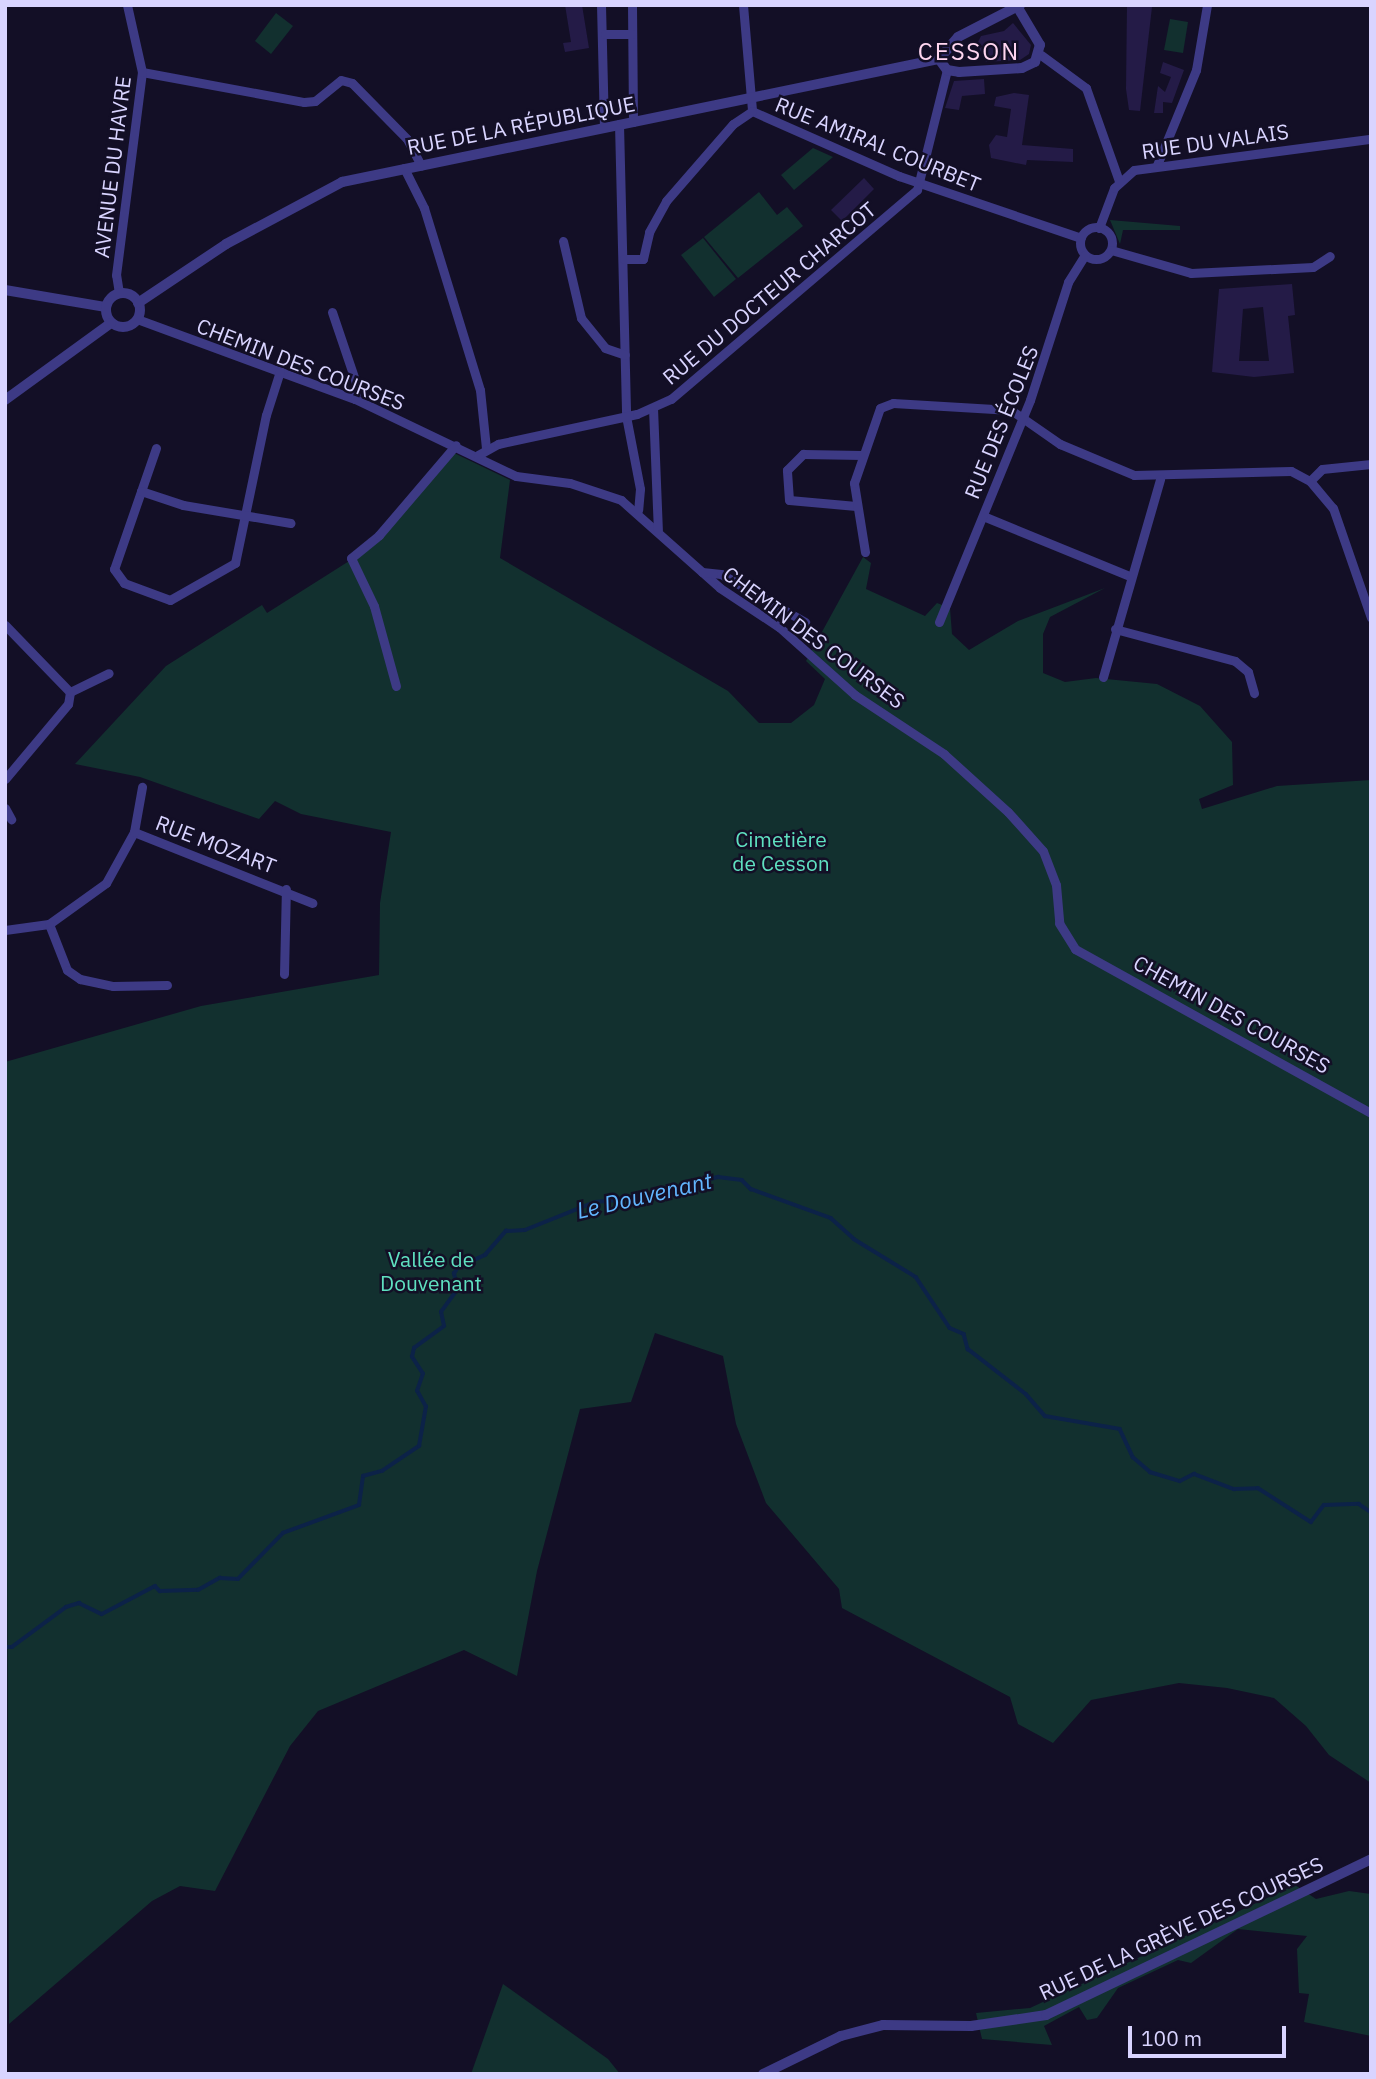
<!DOCTYPE html>
<meta charset="utf-8">
<style>
body{margin:0}
#map{position:relative;width:1376px;height:2079px;overflow:hidden;background:#130f26;font-family:"IBM Plex Sans",sans-serif}
div>[style]{position:absolute}
[style*='--x']{left:calc(var(--x)*1px);top:calc(var(--y)*1px);width:calc(var(--w)*1px);rotate:calc(var(--a)*1deg)}
.green>*{inset:0;background:#12302f}
.stream>*{height:3.5px;margin:-1.75px;padding:0 1.75px;transform-origin:1.75px;border-radius:1.75px;background:#0c2248}
.building>*{inset:0;background:#241b47}
.minor>*{height:9px;margin:-4.5px;padding:0 4.5px;transform-origin:4.5px;border-radius:4.5px;background:#3d3a85}
.minor>.ring{margin:-4.5px;padding:0;box-sizing:content-box;background:none;border:9px solid #3d3a85;border-radius:50%}
.tertiary>*{height:10px;margin:-5px;padding:0 5px;transform-origin:5px;border-radius:5px;background:#3d3a85}
.tertiary>.ring{margin:-5px;padding:0;box-sizing:content-box;background:none;border:10px solid #3d3a85;border-radius:50%}
span{translate:-50% -50%;white-space:nowrap;text-align:center;line-height:1.15;-webkit-text-stroke:5px #130f26;paint-order:stroke}
.street-label{font-size:21px;color:#d9d4ff}
.park-label{font-size:21px;color:#5fe0c0}
.water-label{font-size:23px;color:#62b6ff;font-style:italic}
.quarter-label{font-size:24px;color:#ffd6f0;letter-spacing:2px}
.frame{position:absolute;inset:0;border:7px solid #d9d4ff;pointer-events:none}
.scale{position:absolute;left:1128px;top:2026px;width:158px;height:32px;box-sizing:border-box;border:4px solid #d9d4ff;border-top:0;padding-left:9px;font-size:21px;line-height:24px;white-space:nowrap;color:#d9d4ff;-webkit-text-stroke:5px #130f26;paint-order:stroke}
</style>
<div id="map">
<div class="green">
<i style="clip-path:polygon(276px 13px,293px 26px,271px 54px,255px 41px)"></i>
<i style="clip-path:polygon(1170px 19px,1188px 22px,1183px 53px,1164px 50px)"></i>
<i style="clip-path:polygon(813px 148px,833px 157px,794px 190px,781px 175px)"></i>
<i style="clip-path:polygon(759px 192px,777px 215px,787px 207px,803px 226px,738px 278px,704px 237px)"></i>
<i style="clip-path:polygon(1110px 220px,1180px 226px,1180px 230px,1123px 230px,1120px 244px)"></i>
<i style="clip-path:polygon(703px 238px,736px 279px,714px 297px,681px 255px)"></i>
<i style="clip-path:polygon(454px 453px,510px 480px,500px 558px,728px 691px,759px 723px,791px 723px,814px 705px,825px 679px,806px 661px,863px 557px,871px 563px,866px 589px,925px 616px,937px 603px,950px 608px,952px 634px,969px 650px,1018px 621px,1105px 588px,1050px 617px,1043px 634px,1043px 673px,1065px 682px,1096px 678px,1157px 684px,1200px 706px,1232px 742px,1233px 785px,1199px 799px,1202px 809px,1277px 786px,1371px 780px,1371px 1783px,1329px 1755px,1306px 1726px,1274px 1698px,1227px 1688px,1179px 1683px,1091px 1700px,1053px 1743px,1018px 1724px,1010px 1697px,842px 1608px,839px 1589px,766px 1503px,736px 1424px,723px 1356px,655px 1333px,631px 1402px,580px 1409px,537px 1571px,517px 1676px,464px 1650px,318px 1711px,290px 1746px,215px 1891px,180px 1886px,152px 1901px,9px 2024px,5px 1062px,201px 1006px,379px 975px,380px 903px,391px 832px,301px 814px,275px 801px,259px 819px,140px 777px,75px 764px,166px 666px,262px 605px,267px 613px,365px 551px)"></i>
<i style="clip-path:polygon(1295px 1885px,1316px 1899px,1349px 1891px,1371px 1894px,1371px 2036px,1304px 2022px,1309px 1994px,1299px 1993px,1297px 1949px,1307px 1936px,1238px 1929px,1191px 1963px,1178px 1960px,1118px 1988px,1097px 2018px,1087px 2020px,1079px 2007px,1044px 2026px,1052px 2045px,982px 2039px,976px 2013px,1030px 2008px)"></i>
<i style="clip-path:polygon(503px 1984px,608px 2059px,620px 2074px,471px 2074px)"></i>
</div>
<div class="stream">
<i style="--x:5;--y:1647;--w:7;--a:0"></i>
<i style="--x:12;--y:1647;--w:67;--a:-36.5"></i>
<i style="--x:66;--y:1607;--w:14;--a:-17"></i>
<i style="--x:79;--y:1603;--w:25;--a:26"></i>
<i style="--x:102;--y:1614;--w:60;--a:-27.8"></i>
<i style="--x:155;--y:1586;--w:7;--a:45"></i>
<i style="--x:160;--y:1591;--w:38;--a:-2"></i>
<i style="--x:198;--y:1590;--w:25;--a:-29"></i>
<i style="--x:220;--y:1578;--w:18;--a:3"></i>
<i style="--x:238;--y:1579;--w:64;--a:-45.6"></i>
<i style="--x:283;--y:1533;--w:81;--a:-20.2"></i>
<i style="--x:359;--y:1505;--w:29;--a:-82"></i>
<i style="--x:363;--y:1476;--w:20;--a:-15"></i>
<i style="--x:382;--y:1471;--w:45;--a:-34"></i>
<i style="--x:419;--y:1446;--w:40;--a:-80"></i>
<i style="--x:426;--y:1407;--w:18;--a:-119"></i>
<i style="--x:417;--y:1391;--w:18;--a:-71"></i>
<i style="--x:423;--y:1374;--w:20;--a:-123"></i>
<i style="--x:412;--y:1357;--w:9;--a:-77"></i>
<i style="--x:414;--y:1348;--w:37;--a:-36"></i>
<i style="--x:444;--y:1326;--w:14;--a:-102"></i>
<i style="--x:441;--y:1312;--w:29;--a:-54"></i>
<i style="--x:458;--y:1289;--w:16;--a:-105"></i>
<i style="--x:454;--y:1274;--w:8;--a:-60"></i>
<i style="--x:458;--y:1267;--w:30;--a:-24"></i>
<i style="--x:485;--y:1255;--w:32;--a:-49"></i>
<i style="--x:506;--y:1231;--w:19;--a:-3"></i>
<i style="--x:525;--y:1230;--w:75;--a:-21.8"></i>
<i style="--x:595;--y:1202;--w:45;--a:-5.1"></i>
<i style="--x:640;--y:1198;--w:81;--a:-15.1"></i>
<i style="--x:718;--y:1177;--w:24;--a:7"></i>
<i style="--x:742;--y:1180;--w:13;--a:45"></i>
<i style="--x:751;--y:1189;--w:85;--a:19.9"></i>
<i style="--x:831;--y:1218;--w:31;--a:42"></i>
<i style="--x:854;--y:1239;--w:73;--a:31.5"></i>
<i style="--x:916;--y:1277;--w:61;--a:56.3"></i>
<i style="--x:950;--y:1328;--w:15;--a:23"></i>
<i style="--x:964;--y:1334;--w:16;--a:75"></i>
<i style="--x:968;--y:1349;--w:73;--a:37.8"></i>
<i style="--x:1026;--y:1394;--w:29;--a:49"></i>
<i style="--x:1045;--y:1416;--w:76;--a:9.8"></i>
<i style="--x:1120;--y:1429;--w:31;--a:65"></i>
<i style="--x:1133;--y:1457;--w:23;--a:41"></i>
<i style="--x:1150;--y:1472;--w:31;--a:17"></i>
<i style="--x:1180;--y:1481;--w:16;--a:-27"></i>
<i style="--x:1194;--y:1474;--w:43;--a:20.6"></i>
<i style="--x:1234;--y:1489;--w:24;--a:-2"></i>
<i style="--x:1258;--y:1488;--w:63;--a:32.7"></i>
<i style="--x:1311;--y:1522;--w:21;--a:-53"></i>
<i style="--x:1324;--y:1505;--w:35;--a:-2"></i>
<i style="--x:1359;--y:1504;--w:14;--a:34"></i>
</div>
<div class="building">
<i style="clip-path:polygon(565px 5px,582px 5px,589px 48px,565px 52px,563px 43px,571px 42px)"></i>
<i style="clip-path:polygon(1127px 5px,1152px 7px,1140px 111px,1129px 110px,1126px 89px)"></i>
<i style="clip-path:polygon(1013px 23px,1031px 45px,1029px 54px,1020px 60px,986px 62px,977px 44px,981px 36px,1004px 31px)"></i>
<i style="clip-path:polygon(1163px 62px,1184px 70px,1172px 103px,1163px 102px,1163px 113px,1154px 113px,1158px 86px,1165px 92px,1171px 77px,1160px 73px)"></i>
<i style="clip-path:polygon(984px 79px,985px 94px,962px 96px,959px 110px,945px 108px,954px 81px)"></i>
<i style="clip-path:polygon(1014px 93px,1029px 95px,1022px 145px,1073px 149px,1073px 162px,1027px 160px,1026px 165px,991px 158px,989px 145px,996px 135px,1007px 137px,1011px 109px,994px 106px,996px 97px)"></i>
<i style="clip-path:polygon(864px 178px,874px 189px,842px 221px,831px 210px)"></i>
<i style="clip-path:polygon(evenodd,1292px 284px,1295px 315px,1288px 316px,1294px 373px,1254px 377px,1212px 372px,1219px 289px,1292px 284px,1263px 307px,1269px 361px,1239px 361px,1243px 309px,1263px 307px)"></i>
</div>
<div class="minor">
<i style="--x:601;--y:5;--w:121;--a:88.6"></i>
<i style="--x:632;--y:5;--w:117;--a:89.5"></i>
<i style="--x:743;--y:5;--w:106;--a:85.1"></i>
<i style="--x:752;--y:111;--w:161;--a:23.9"></i>
<i style="--x:899;--y:176;--w:192;--a:18.8"></i>
<i style="--x:605;--y:34;--w:27;--a:0"></i>
<i style="--x:1041;--y:55;--w:56;--a:36.3"></i>
<i style="--x:1086;--y:88;--w:99;--a:70.5"></i>
<i style="--x:142;--y:72;--w:165;--a:10.5"></i>
<i style="--x:304;--y:102;--w:11;--a:-5"></i>
<i style="--x:315;--y:101;--w:33;--a:-39"></i>
<i style="--x:341;--y:80;--w:11;--a:15"></i>
<i style="--x:352;--y:83;--w:78;--a:45.5"></i>
<i style="--x:407;--y:139;--w:30;--a:62"></i>
<i style="--x:619;--y:124;--w:292;--a:88.6"></i>
<i style="--x:626;--y:416;--w:74;--a:79.1"></i>
<i style="--x:640;--y:489;--w:21;--a:95"></i>
<i style="--x:1157;--y:165;--w:103;--a:-67.7"></i>
<i style="--x:1196;--y:70;--w:66;--a:-80.4"></i>
<i style="--x:404;--y:168;--w:45;--a:63.4"></i>
<i style="--x:424;--y:208;--w:190;--a:72.9"></i>
<i style="--x:480;--y:390;--w:58;--a:84.1"></i>
<i class="ring" style="left:1080px;top:227px;width:23px;height:23px"></i>
<i style="--x:1099;--y:228;--w:43;--a:-69.4"></i>
<i style="--x:1114;--y:188;--w:27;--a:-42"></i>
<i style="--x:1134;--y:170;--w:239;--a:-7.5"></i>
<i style="--x:563;--y:241;--w:79;--a:76.8"></i>
<i style="--x:581;--y:318;--w:38;--a:51"></i>
<i style="--x:605;--y:348;--w:21;--a:19"></i>
<i style="--x:1111;--y:250;--w:83;--a:16"></i>
<i style="--x:1191;--y:273;--w:122;--a:-2.8"></i>
<i style="--x:1313;--y:267;--w:20;--a:-33"></i>
<i style="--x:624;--y:259;--w:19;--a:0"></i>
<i style="--x:643;--y:259;--w:28;--a:-77"></i>
<i style="--x:649;--y:232;--w:35;--a:-61"></i>
<i style="--x:666;--y:201;--w:102;--a:-49"></i>
<i style="--x:733;--y:124;--w:23;--a:-34"></i>
<i style="--x:119;--y:293;--w:18;--a:-99"></i>
<i style="--x:116;--y:275;--w:205;--a:-82.7"></i>
<i style="--x:142;--y:72;--w:69;--a:-102.6"></i>
<i style="--x:332;--y:312;--w:78;--a:71.3"></i>
<i style="--x:357;--y:386;--w:13;--a:99"></i>
<i style="--x:137;--y:319;--w:232;--a:20.2"></i>
<i style="--x:355;--y:399;--w:178;--a:25.6"></i>
<i style="--x:516;--y:476;--w:54;--a:7.4"></i>
<i style="--x:570;--y:483;--w:54;--a:18.4"></i>
<i style="--x:621;--y:500;--w:132;--a:41.6"></i>
<i style="--x:720;--y:588;--w:71;--a:33.5"></i>
<i style="--x:779;--y:627;--w:102;--a:41.8"></i>
<i style="--x:855;--y:695;--w:107;--a:33.5"></i>
<i style="--x:944;--y:754;--w:86;--a:42.2"></i>
<i style="--x:1008;--y:812;--w:52;--a:48.1"></i>
<i style="--x:1043;--y:851;--w:36;--a:69"></i>
<i style="--x:1056;--y:885;--w:38;--a:85"></i>
<i style="--x:1059;--y:923;--w:31;--a:58"></i>
<i style="--x:1075;--y:949;--w:338;--a:29"></i>
<i style="--x:653;--y:408;--w:122;--a:87.7"></i>
<i style="--x:156;--y:448;--w:128;--a:109.1"></i>
<i style="--x:114;--y:569;--w:17;--a:54"></i>
<i style="--x:124;--y:583;--w:49;--a:20.3"></i>
<i style="--x:170;--y:600;--w:75;--a:-29.6"></i>
<i style="--x:235;--y:563;--w:151;--a:-78.2"></i>
<i style="--x:266;--y:415;--w:46;--a:-72.3"></i>
<i style="--x:478;--y:455;--w:23;--a:-29"></i>
<i style="--x:498;--y:444;--w:142;--a:-12.2"></i>
<i style="--x:637;--y:414;--w:37;--a:-24"></i>
<i style="--x:671;--y:399;--w:323;--a:-40.4"></i>
<i style="--x:917;--y:190;--w:124;--a:-76"></i>
<i style="--x:1310;--y:481;--w:17;--a:-45"></i>
<i style="--x:1322;--y:469;--w:49;--a:-5.8"></i>
<i style="--x:141;--y:491;--w:44;--a:18.4"></i>
<i style="--x:183;--y:505;--w:109;--a:9.5"></i>
<i style="--x:856;--y:506;--w:67;--a:-174.9"></i>
<i style="--x:789;--y:500;--w:30;--a:-94"></i>
<i style="--x:787;--y:470;--w:23;--a:-45"></i>
<i style="--x:803;--y:454;--w:59;--a:1"></i>
<i style="--x:983;--y:516;--w:158;--a:22.3"></i>
<i style="--x:865;--y:552;--w:70;--a:-99.1"></i>
<i style="--x:854;--y:483;--w:79;--a:-70.9"></i>
<i style="--x:880;--y:408;--w:14;--a:-21"></i>
<i style="--x:893;--y:403;--w:118;--a:3.4"></i>
<i style="--x:1011;--y:410;--w:60;--a:34.8"></i>
<i style="--x:1060;--y:444;--w:80;--a:22.7"></i>
<i style="--x:1134;--y:475;--w:157;--a:-1.5"></i>
<i style="--x:1291;--y:471;--w:21;--a:28"></i>
<i style="--x:1310;--y:481;--w:35;--a:50"></i>
<i style="--x:1333;--y:508;--w:116;--a:70.9"></i>
<i style="--x:702;--y:572;--w:19;--a:6"></i>
<i style="--x:721;--y:574;--w:97;--a:29.7"></i>
<i style="--x:939;--y:622;--w:240;--a:-67.7"></i>
<i style="--x:1030;--y:400;--w:124;--a:-72.1"></i>
<i style="--x:1068;--y:282;--w:32;--a:-58"></i>
<i style="--x:5;--y:625;--w:93;--a:45.9"></i>
<i style="--x:70;--y:692;--w:12;--a:99"></i>
<i style="--x:68;--y:704;--w:98;--a:130"></i>
<i style="--x:1115;--y:629;--w:124;--a:14.9"></i>
<i style="--x:1235;--y:661;--w:17;--a:40"></i>
<i style="--x:1248;--y:672;--w:22;--a:74"></i>
<i style="--x:1103;--y:677;--w:206;--a:-73.9"></i>
<i style="--x:396;--y:686;--w:83;--a:-105.4"></i>
<i style="--x:374;--y:606;--w:53;--a:-115.6"></i>
<i style="--x:351;--y:558;--w:36;--a:-39"></i>
<i style="--x:379;--y:535;--w:118;--a:-49.5"></i>
<i style="--x:70;--y:692;--w:43;--a:-26"></i>
<i style="--x:5;--y:808;--w:13;--a:61"></i>
<i style="--x:134;--y:832;--w:192;--a:21.7"></i>
<i style="--x:49;--y:924;--w:49;--a:68.6"></i>
<i style="--x:67;--y:970;--w:16;--a:35"></i>
<i style="--x:80;--y:979;--w:34;--a:12"></i>
<i style="--x:113;--y:986;--w:54;--a:-1.1"></i>
<i style="--x:5;--y:930;--w:44;--a:-7.8"></i>
<i style="--x:49;--y:924;--w:70;--a:-35.7"></i>
<i style="--x:106;--y:883;--w:58;--a:-61.2"></i>
<i style="--x:134;--y:832;--w:46;--a:-79.9"></i>
<i style="--x:284;--y:974;--w:85;--a:-88.7"></i>
</div>
<div class="tertiary">
<i style="--x:939;--y:59;--w:14;--a:54"></i>
<i style="--x:947;--y:70;--w:12;--a:9"></i>
<i style="--x:959;--y:72;--w:63;--a:-3.6"></i>
<i style="--x:1022;--y:68;--w:14;--a:-25"></i>
<i style="--x:1035;--y:62;--w:18;--a:-74"></i>
<i style="--x:1040;--y:45;--w:43;--a:-120.7"></i>
<i style="--x:5;--y:290;--w:101;--a:9.6"></i>
<i class="ring" style="left:106px;top:293px;width:24px;height:24px"></i>
<i style="--x:138;--y:303;--w:106;--a:-33.8"></i>
<i style="--x:226;--y:244;--w:132;--a:-28.1"></i>
<i style="--x:342;--y:182;--w:610;--a:-11.64"></i>
<i style="--x:939;--y:59;--w:29;--a:-49"></i>
<i style="--x:958;--y:37;--w:70;--a:-27.3"></i>
<i style="--x:5;--y:400;--w:131;--a:-36"></i>
<i style="--x:763;--y:2074;--w:87;--a:-26"></i>
<i style="--x:841;--y:2036;--w:43;--a:-14.7"></i>
<i style="--x:883;--y:2025;--w:88;--a:0.7"></i>
<i style="--x:971;--y:2026;--w:76;--a:-8.3"></i>
<i style="--x:1046;--y:2015;--w:361;--a:-25.6"></i>
</div>
<div class="street-label">
<span style="left:521px;top:125px;rotate:-11deg">RUE DE LA RÉPUBLIQUE</span>
<span style="left:1215px;top:141px;rotate:-8deg">RUE DU VALAIS</span>
<span style="left:878px;top:144px;rotate:22deg">RUE AMIRAL COURBET</span>
<span style="left:112px;top:167px;rotate:-83deg">AVENUE DU HAVRE</span>
<span style="left:769px;top:293px;rotate:-40deg">RUE DU DOCTEUR CHARCOT</span>
<span style="left:301px;top:364px;rotate:21deg">CHEMIN DES COURSES</span>
<span style="left:1001px;top:422px;rotate:-68deg">RUE DES ÉCOLES</span>
<span style="left:814px;top:637px;rotate:37deg">CHEMIN DES COURSES</span>
<span style="left:216px;top:844px;rotate:21deg">RUE MOZART</span>
<span style="left:1232px;top:1014px;rotate:29deg">CHEMIN DES COURSES</span>
<span style="left:1181px;top:1928px;rotate:-25deg">RUE DE LA GRÈVE DES COURSES</span>
</div>
<div class="park-label">
<span style="left:781px;top:851px">Cimetière<br>de Cesson</span>
<span style="left:431px;top:1271px">Vallée de<br>Douvenant</span>
</div>
<div class="water-label">
<span style="left:644px;top:1195px;rotate:-13deg">Le Douvenant</span>
</div>
<div class="quarter-label">
<span style="left:969px;top:52px">CESSON</span>
</div>
<div class="frame"></div>
<div class="scale">100 m</div>
</div>
